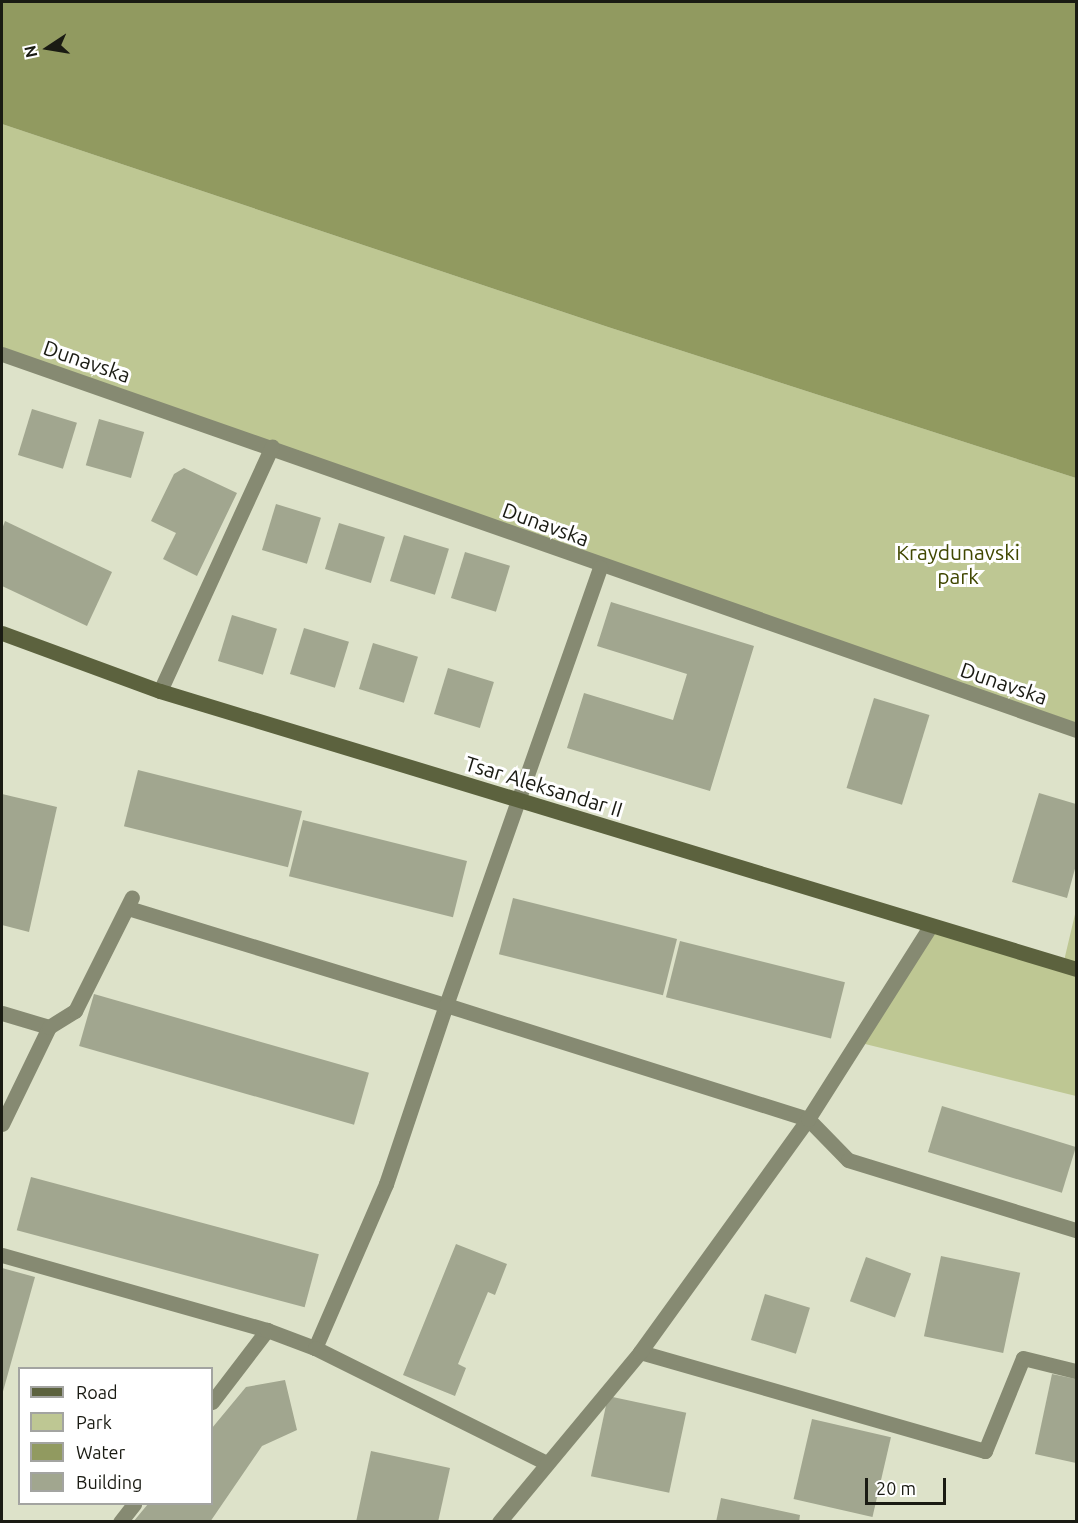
<!DOCTYPE html>
<html>
<head>
<meta charset="utf-8">
<style>
  body { margin:0 }
  #map { position:relative; width:1078px; height:1523px; overflow:hidden; background:#dde2c9; font-family:Ubuntu,sans-serif }
  div>[style] { position:absolute }
  [style*='--x'] { left:calc(var(--x)*1px); top:calc(var(--y)*1px); width:calc(var(--w)*1px); rotate:calc(var(--a)*1deg) }
  .green>* { inset:0; background:#bec793 }
  .water>* { inset:0; background:#919a60 }
  .building>* { inset:0; background:#a1a68f; transform-origin:0 0 }
  .lane>* { height:15px; margin:-7.5px; padding:0 7.5px; transform-origin:7.5px; border-radius:7.5px; background:#868a72 }
  .street>* { height:15px; margin:-7.5px; padding:0 7.5px; transform-origin:7.5px; border-radius:7.5px; background:#868a72 }
  .secondary>* { height:15px; margin:-7.5px; padding:0 7.5px; transform-origin:7.5px; border-radius:7.5px; background:#5c623e }
  span { translate:-50% -50%; white-space:nowrap; text-align:center; line-height:1.15; -webkit-text-stroke:6px #fff; paint-order:stroke }
  .street-label { font-size:21px; color:#1a1b13 }
  .park-label { font-size:21px; color:#404700 }
  .frame { position:absolute; inset:0; border:3px solid #1a1b13; pointer-events:none }
  .legend { position:absolute; left:18px; top:1367px; width:195px; height:138px; box-sizing:border-box; background:#fff; border:2px solid #a3a4a1; margin:0; padding:8px 10px; list-style:none; font-size:18px; color:#1a1b13 }
  .legend li { display:flex; align-items:center; gap:12px; height:30px }
  .legend b { width:30px; border:2px solid #a3a4a1 }
  .north { position:absolute; left:18px; top:18px; width:60px; height:60px; -webkit-text-stroke:4px #fff; paint-order:stroke; rotate:258deg; font-size:16px; font-weight:700; line-height:24px; text-align:center; color:#1a1b13 }
  .north::after { content:''; display:block; margin:auto; width:21px; height:27px; background:#1a1b13; clip-path:polygon(50% 0,100% 100%,50% 72%,0 100%) }
  .scale { position:absolute; left:865px; top:1478px; width:81px; height:27px; box-sizing:border-box; border:3px solid #1a1b13; border-top:0; padding-left:8px; font-size:18px; line-height:21px; white-space:nowrap; color:#1a1b13; -webkit-text-stroke:4px #fff; paint-order:stroke }
</style>
</head>
<body>
<div id="map">
  <div class="green">
    <i style="clip-path:polygon(2px 124px,608px 327px,1076px 478px,1076px 730px,2px 354px)"></i>
    <i style="clip-path:polygon(1076px 910px,1076px 1096px,857px 1042px,930px 927px,1063px 965px)"></i>
  </div>
  <div class="water">
    <i style="clip-path:polygon(2px 2px,1076px 2px,1076px 478px,608px 327px,2px 124px)"></i>
  </div>
  <div class="building">
    <i style="left:32px;top:409px;width:47px;height:48px;rotate:17deg"></i>
    <i style="left:99px;top:419px;width:47px;height:48px;rotate:16deg"></i>
    <i style="clip-path:polygon(184px 468px,237px 493px,197px 576px,163px 559px,176px 533px,151px 521px,174px 474px)"></i>
    <i style="left:276px;top:504px;width:47px;height:48px;rotate:17deg"></i>
    <i style="clip-path:polygon(5px 521px,112px 572px,87px 626px,2px 586px,2px 529px)"></i>
    <i style="left:339px;top:523px;width:48px;height:48px;rotate:17deg"></i>
    <i style="left:404px;top:535px;width:47px;height:48px;rotate:17deg"></i>
    <i style="left:465px;top:552px;width:47px;height:48px;rotate:17deg"></i>
    <i style="clip-path:polygon(611px 602px,754px 646px,710px 791px,567px 748px,584px 693px,673px 720px,687px 674px,597px 646px)"></i>
    <i style="left:232px;top:615px;width:47px;height:48px;rotate:17deg"></i>
    <i style="left:304px;top:628px;width:47px;height:48px;rotate:17deg"></i>
    <i style="left:373px;top:643px;width:47px;height:48px;rotate:17deg"></i>
    <i style="left:448px;top:668px;width:48px;height:48px;rotate:17deg"></i>
    <i style="left:874px;top:698px;width:58px;height:94px;rotate:17deg"></i>
    <i style="left:138px;top:770px;width:169px;height:58px;rotate:14deg"></i>
    <i style="clip-path:polygon(1039px 793px,1076px 804px,1076px 865px,1067px 898px,1012px 882px)"></i>
    <i style="clip-path:polygon(2px 794px,57px 807px,29px 932px,2px 925px)"></i>
    <i style="left:303px;top:820px;width:169px;height:58px;rotate:14deg"></i>
    <i style="left:513px;top:898px;width:169px;height:58px;rotate:14deg"></i>
    <i style="left:680px;top:941px;width:170px;height:58px;rotate:14deg"></i>
    <i style="left:94px;top:994px;width:286px;height:54px;rotate:16deg"></i>
    <i style="left:942px;top:1106px;width:140px;height:48px;rotate:17deg"></i>
    <i style="left:31px;top:1177px;width:298px;height:55px;rotate:15deg"></i>
    <i style="clip-path:polygon(456px 1244px,507px 1264px,495px 1295px,488px 1292px,458px 1364px,466px 1368px,455px 1396px,403px 1375px)"></i>
    <i style="left:941px;top:1256px;width:81px;height:82px;rotate:12deg"></i>
    <i style="left:866px;top:1257px;width:48px;height:47px;rotate:20deg"></i>
    <i style="clip-path:polygon(2px 1268px,35px 1277px,2px 1395px)"></i>
    <i style="left:765px;top:1294px;width:47px;height:48px;rotate:17deg"></i>
    <i style="clip-path:polygon(1052px 1374px,1076px 1379px,1076px 1463px,1035px 1454px)"></i>
    <i style="clip-path:polygon(285px 1380px,297px 1430px,262px 1446px,210px 1522px,133px 1522px,148px 1504px,212px 1504px,212px 1428px,246px 1387px)"></i>
    <i style="left:608px;top:1396px;width:80px;height:82px;rotate:12deg"></i>
    <i style="left:812px;top:1419px;width:81px;height:82px;rotate:13deg"></i>
    <i style="clip-path:polygon(371px 1451px,450px 1468px,438px 1522px,356px 1522px)"></i>
    <i style="clip-path:polygon(721px 1498px,800px 1515px,799px 1522px,716px 1522px)"></i>
  </div>
  <div class="lane">
    <i style="--x:2;--y:1013;--w:49;--a:16.6"></i>
    <i style="--x:808;--y:1119;--w:57;--a:45.7"></i>
    <i style="--x:848;--y:1160;--w:239;--a:17.1"></i>
    <i style="--x:640;--y:1352;--w:359;--a:16"></i>
    <i style="--x:985;--y:1451;--w:100;--a:-67.8"></i>
    <i style="--x:1023;--y:1358;--w:55;--a:13.8"></i>
    <i style="--x:212;--y:1402;--w:91;--a:-52.6"></i>
    <i style="--x:120;--y:1522;--w:23;--a:-52"></i>
  </div>
  <div class="street">
    <i style="--x:2;--y:354;--w:1138;--a:19.29"></i>
    <i style="--x:160;--y:691;--w:269;--a:-65.4"></i>
    <i style="--x:128;--y:908;--w:332;--a:17"></i>
    <i style="--x:446;--y:1005;--w:464;--a:-70.6"></i>
    <i style="--x:2;--y:1124;--w:108;--a:-64.1"></i>
    <i style="--x:49;--y:1027;--w:31;--a:-32"></i>
    <i style="--x:75;--y:1011;--w:127;--a:-63.4"></i>
    <i style="--x:2;--y:1255;--w:275;--a:15.8"></i>
    <i style="--x:267;--y:1330;--w:51;--a:20.6"></i>
    <i style="--x:315;--y:1348;--w:179;--a:-66.6"></i>
    <i style="--x:386;--y:1184;--w:189;--a:-71.5"></i>
    <i style="--x:446;--y:1005;--w:380;--a:17.5"></i>
    <i style="--x:315;--y:1348;--w:259;--a:26.4"></i>
    <i style="--x:499;--y:1522;--w:221;--a:-50.3"></i>
    <i style="--x:640;--y:1352;--w:287;--a:-54.2"></i>
    <i style="--x:808;--y:1119;--w:227;--a:-57.6"></i>
  </div>
  <div class="secondary">
    <i style="--x:2;--y:633;--w:168;--a:20.2"></i>
    <i style="--x:160;--y:691;--w:957;--a:16.88"></i>
  </div>
  <div class="street-label">
    <span style="left:87px;top:361px;rotate:19deg">Dunavska</span>
    <span style="left:546px;top:524px;rotate:20deg">Dunavska</span>
    <span style="left:1004px;top:683px;rotate:19deg">Dunavska</span>
    <span style="left:544px;top:786px;rotate:17deg">Tsar Aleksandar II</span>
  </div>
  <div class="park-label">
    <span style="left:958px;top:564px">Kraydunavski<br>park</span>
  </div>
  <div class="frame"></div>
  <ul class="legend">
  <li><b style="height:8px;background:#5c623e"></b>Road</li>
  <li><b style="height:16px;background:#bec793"></b>Park</li>
  <li><b style="height:16px;background:#919a60"></b>Water</li>
  <li><b style="height:16px;background:#a1a68f"></b>Building</li>
  </ul>
  <div class="north">N</div>
  <div class="scale">20 m</div>
</div>
</body>
</html>
